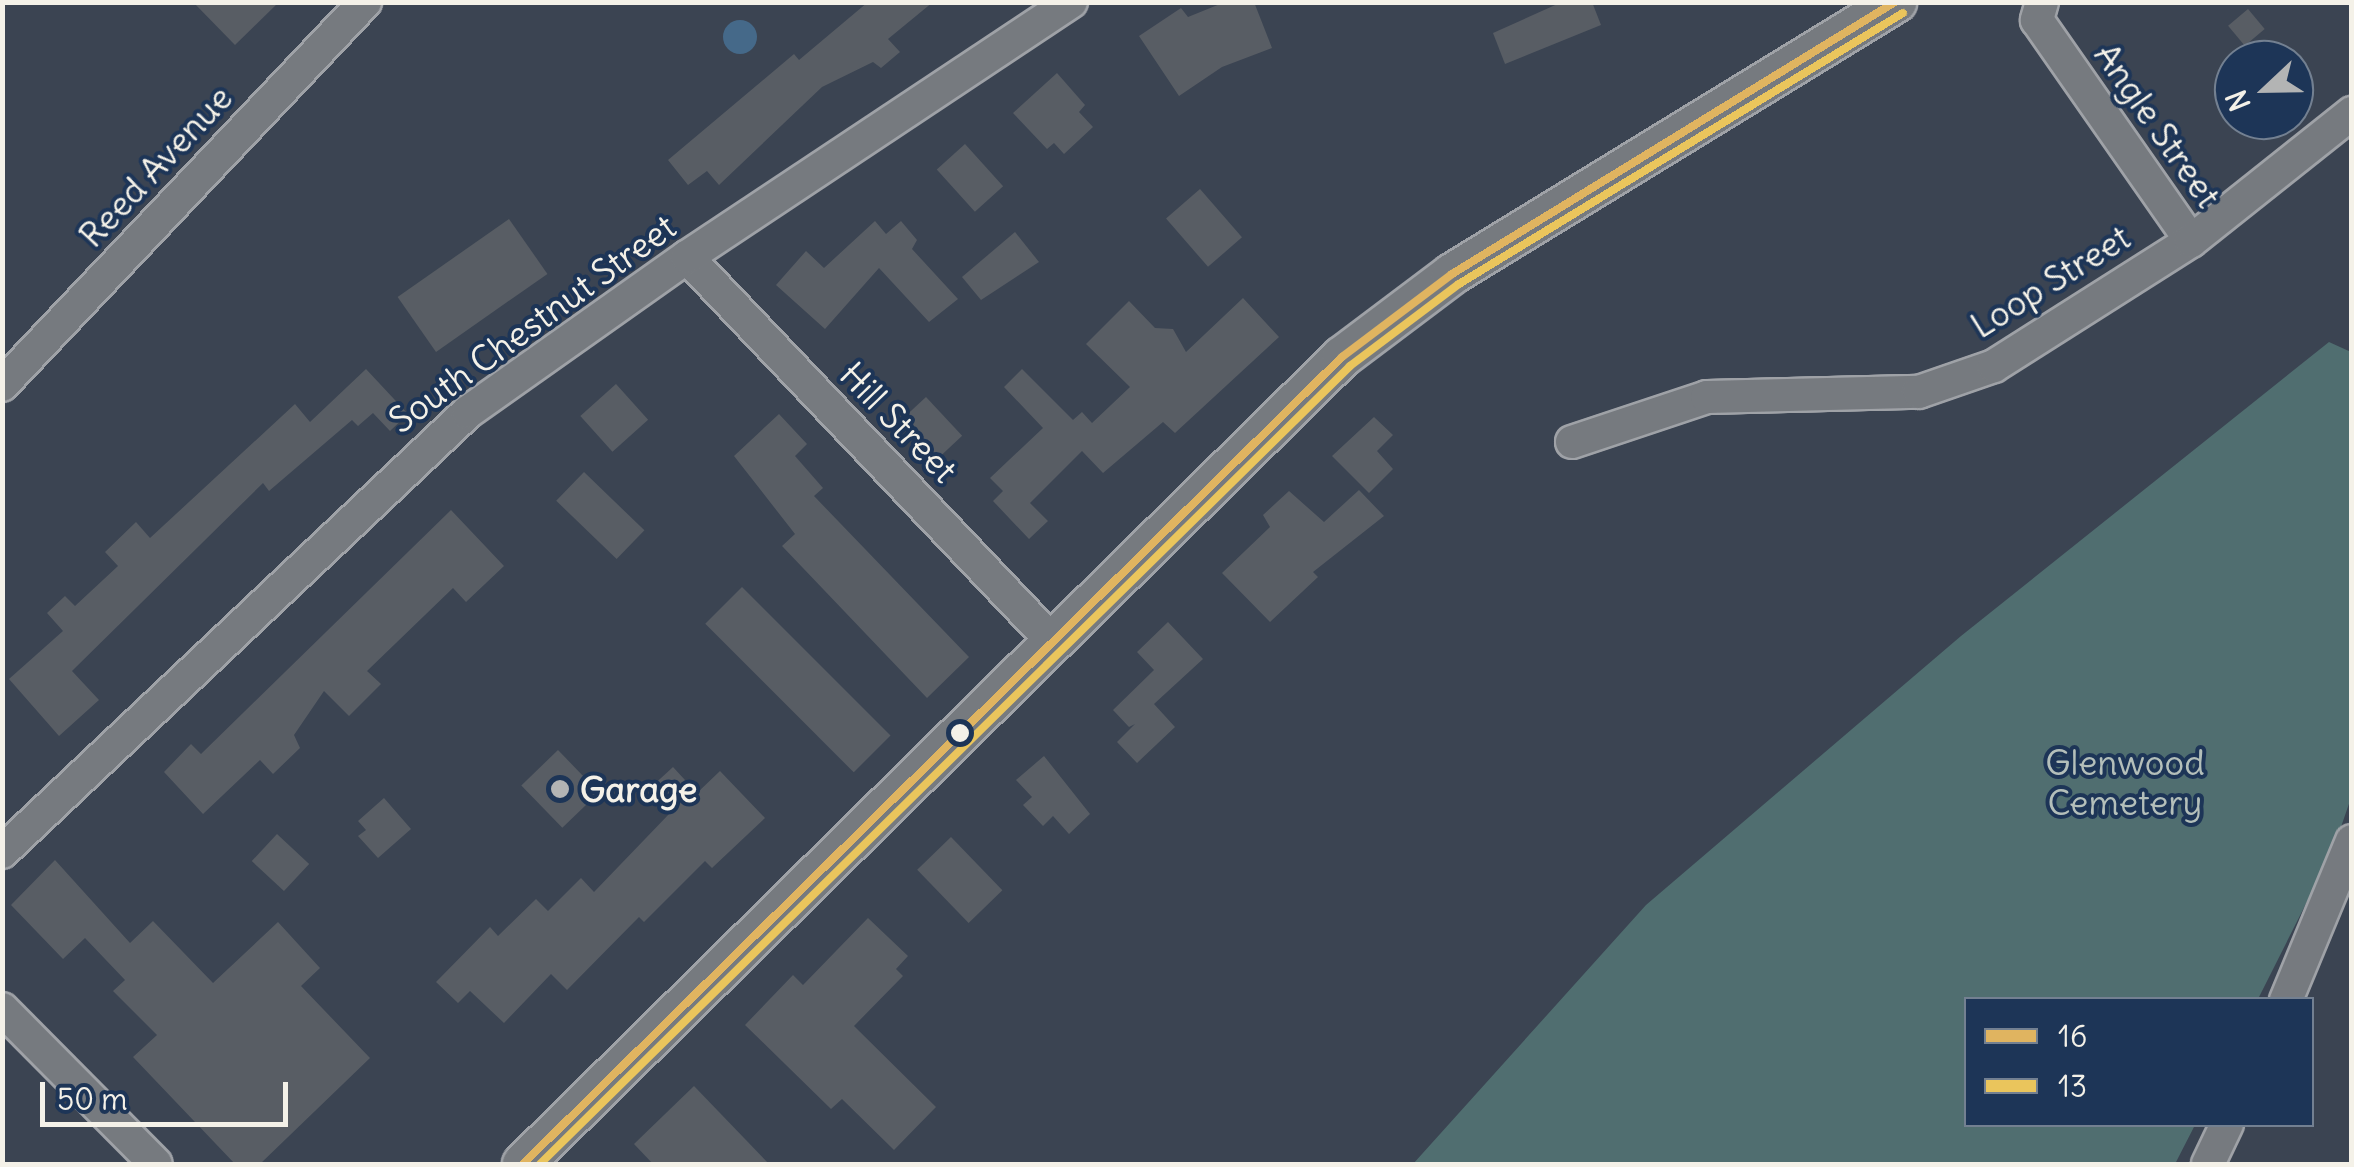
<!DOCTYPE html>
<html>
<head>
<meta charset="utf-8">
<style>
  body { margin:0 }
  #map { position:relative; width:2354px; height:1167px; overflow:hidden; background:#3b4452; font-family:Delius,sans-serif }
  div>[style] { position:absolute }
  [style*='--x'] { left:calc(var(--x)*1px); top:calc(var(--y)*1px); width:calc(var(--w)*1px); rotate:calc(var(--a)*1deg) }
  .green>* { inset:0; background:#506e70 }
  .water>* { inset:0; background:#456989 }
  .round { border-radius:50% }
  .building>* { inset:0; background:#585d64; transform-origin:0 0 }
  .roads { filter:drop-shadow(2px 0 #9fa2a7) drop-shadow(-2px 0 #9fa2a7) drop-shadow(0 2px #9fa2a7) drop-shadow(0 -2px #9fa2a7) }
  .minor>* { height:32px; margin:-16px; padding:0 16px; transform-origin:16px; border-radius:16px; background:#767a7f }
  .major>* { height:40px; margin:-20px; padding:0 20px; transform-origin:20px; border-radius:20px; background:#767a7f }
  .bus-1>* { height:8px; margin:-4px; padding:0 4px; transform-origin:4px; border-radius:4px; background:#e0b460 }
  .bus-2>* { height:8px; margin:-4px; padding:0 4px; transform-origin:4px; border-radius:4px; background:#eac55c }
  .dots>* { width:28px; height:28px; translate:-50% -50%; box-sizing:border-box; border:5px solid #1d3557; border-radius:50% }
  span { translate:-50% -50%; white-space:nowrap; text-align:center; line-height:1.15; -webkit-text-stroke:8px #1d3557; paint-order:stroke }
  .street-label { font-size:35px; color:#f4f1e8 }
  .park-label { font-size:35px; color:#b4bfba }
  .poi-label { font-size:35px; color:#f4f1e8; font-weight:700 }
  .left { translate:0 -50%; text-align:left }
  .frame { position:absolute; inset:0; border:5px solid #f4f1e8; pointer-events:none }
  .legend { position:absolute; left:1964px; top:997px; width:350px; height:130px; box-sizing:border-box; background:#1d3557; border:2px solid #738091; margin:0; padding:12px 18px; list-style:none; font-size:30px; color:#f4f1e8 }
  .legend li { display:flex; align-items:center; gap:20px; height:50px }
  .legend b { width:50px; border:2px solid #738091 }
  .north { position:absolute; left:2214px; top:40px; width:100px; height:100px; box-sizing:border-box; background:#1d3557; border:2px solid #738091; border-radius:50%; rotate:248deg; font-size:28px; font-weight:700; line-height:40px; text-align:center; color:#f4f1e8 }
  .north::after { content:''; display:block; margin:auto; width:35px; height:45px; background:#b3b4b4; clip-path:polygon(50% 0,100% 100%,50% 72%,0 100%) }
  .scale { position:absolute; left:40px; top:1082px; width:248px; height:45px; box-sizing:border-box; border:5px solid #f4f1e8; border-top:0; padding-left:12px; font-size:30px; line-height:35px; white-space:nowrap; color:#f4f1e8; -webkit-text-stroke:8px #1d3557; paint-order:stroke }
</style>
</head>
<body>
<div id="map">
  <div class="green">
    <i style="clip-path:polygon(2329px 342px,2351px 352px,2351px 798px,2333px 850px,2258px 999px,1966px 1000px,1966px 1124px,2195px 1125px,2175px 1164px,1413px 1164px,1646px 905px,1961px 636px)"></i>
  </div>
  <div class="water">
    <i class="round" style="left:723px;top:20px;width:34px;height:34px"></i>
  </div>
  <div class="building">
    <i style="clip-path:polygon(193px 2px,279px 2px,235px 45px)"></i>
    <i style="clip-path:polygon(868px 2px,933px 2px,888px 39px,900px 52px,881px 68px,873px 62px,822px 87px,719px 185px,707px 171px,688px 185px,668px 160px,794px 54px,799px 60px)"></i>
    <i style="clip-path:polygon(1225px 2px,1254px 2px,1272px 48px,1222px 67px,1179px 96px,1139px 36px,1181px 8px,1188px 17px)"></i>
    <i style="clip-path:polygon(1562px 2px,1592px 2px,1601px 25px,1505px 64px,1493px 33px)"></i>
    <i style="left:2248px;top:9px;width:26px;height:26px;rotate:50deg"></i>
    <i style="clip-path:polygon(1057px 73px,1085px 105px,1079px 112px,1093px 127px,1064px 154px,1054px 143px,1047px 149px,1013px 113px)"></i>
    <i style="left:965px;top:144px;width:57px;height:38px;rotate:48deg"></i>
    <i style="left:1200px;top:189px;width:64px;height:45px;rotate:49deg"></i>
    <i style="left:509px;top:219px;width:67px;height:136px;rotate:55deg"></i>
    <i style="clip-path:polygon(875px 221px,886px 234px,901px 221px,917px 240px,912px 249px,958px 299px,929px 322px,879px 268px,825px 329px,776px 285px,806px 251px,824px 268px)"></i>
    <i style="clip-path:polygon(1015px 232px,1039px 262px,981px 300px,962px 277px)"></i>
    <i style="clip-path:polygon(1243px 298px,1279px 337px,1175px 433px,1163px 422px,1103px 473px,1082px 451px,1030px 503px,1048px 521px,1029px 539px,993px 501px,1003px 491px,990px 478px,1043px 428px,1004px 387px,1022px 369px,1073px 420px,1082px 412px,1092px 423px,1130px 387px,1086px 344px,1129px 301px,1155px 328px,1173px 329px,1186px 352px)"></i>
    <i style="clip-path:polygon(366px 369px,408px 414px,390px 431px,373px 413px,358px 426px,352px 420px,269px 491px,263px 483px,72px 671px,99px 700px,59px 736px,9px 679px,63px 631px,47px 613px,65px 596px,75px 606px,118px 566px,105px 552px,136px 522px,150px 538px,295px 404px,310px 422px)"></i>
    <i style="left:616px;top:384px;width:48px;height:48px;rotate:48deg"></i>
    <i style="left:926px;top:397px;width:53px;height:35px;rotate:47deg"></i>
    <i style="clip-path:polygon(779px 414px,807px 444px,795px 456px,823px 488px,814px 496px,969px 657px,927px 698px,782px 546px,795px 534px,734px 456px)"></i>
    <i style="clip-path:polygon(1374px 417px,1393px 435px,1377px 451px,1393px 469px,1369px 493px,1332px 456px)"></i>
    <i style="left:584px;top:472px;width:84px;height:40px;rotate:44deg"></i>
    <i style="clip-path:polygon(1359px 490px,1384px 516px,1313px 572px,1318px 577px,1270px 622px,1222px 573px,1270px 527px,1263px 515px,1289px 491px,1324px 522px)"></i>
    <i style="clip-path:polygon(451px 510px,504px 566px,466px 602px,453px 588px,367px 671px,381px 684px,349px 716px,324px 691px,294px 735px,300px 748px,273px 774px,260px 760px,203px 814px,164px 772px,191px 744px,201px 754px)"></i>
    <i style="left:742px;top:587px;width:210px;height:52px;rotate:45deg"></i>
    <i style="clip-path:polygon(1168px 622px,1203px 659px,1154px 704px,1175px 727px,1137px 763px,1117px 742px,1135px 724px,1129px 727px,1113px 710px,1154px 670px,1137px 652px)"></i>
    <i style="left:558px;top:750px;width:59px;height:51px;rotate:46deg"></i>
    <i style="clip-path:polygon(1044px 756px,1090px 814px,1069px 834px,1053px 816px,1043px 826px,1023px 805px,1032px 797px,1016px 780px)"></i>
    <i style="clip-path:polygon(673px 767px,697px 793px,720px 771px,765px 818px,712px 868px,705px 861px,644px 922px,639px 917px,567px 990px,551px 974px,504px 1023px,470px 991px,458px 1003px,436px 982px,490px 927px,498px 936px,536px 899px,548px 911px,581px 878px,594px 892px,670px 813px,648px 790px)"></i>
    <i style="clip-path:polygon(384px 798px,411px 829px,378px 858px,358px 836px,366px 830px,358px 821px)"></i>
    <i style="left:277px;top:834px;width:44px;height:37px;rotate:43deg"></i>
    <i style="left:951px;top:837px;width:74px;height:47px;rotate:46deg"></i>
    <i style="clip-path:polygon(55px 860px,130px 943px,153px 921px,213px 983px,278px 922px,320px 968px,301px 986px,370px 1058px,260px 1164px,235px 1164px,133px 1057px,157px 1035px,113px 991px,125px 980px,85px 938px,63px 959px,11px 905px)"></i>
    <i style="clip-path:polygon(868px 918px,908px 956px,896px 969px,903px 976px,854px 1026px,936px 1107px,894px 1150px,842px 1099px,831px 1109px,745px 1025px,793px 975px,803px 985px)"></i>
    <i style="clip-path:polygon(694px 1086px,769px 1164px,653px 1164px,634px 1144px)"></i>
  </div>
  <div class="roads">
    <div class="minor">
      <i style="--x:2042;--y:2;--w:19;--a:106"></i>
      <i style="--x:2037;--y:20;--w:269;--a:55.1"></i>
      <i style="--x:687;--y:257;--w:531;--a:46.45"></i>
      <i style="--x:2;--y:385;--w:528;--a:-46.54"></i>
      <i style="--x:1572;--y:442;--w:142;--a:-18.4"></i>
      <i style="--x:1707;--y:397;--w:212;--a:-1.4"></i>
      <i style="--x:1919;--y:392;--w:79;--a:-19.1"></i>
      <i style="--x:1994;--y:366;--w:233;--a:-32.4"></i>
      <i style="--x:2191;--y:241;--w:206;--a:-38.5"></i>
      <i style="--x:2;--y:852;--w:641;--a:-43.36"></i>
      <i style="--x:468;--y:412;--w:268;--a:-35.3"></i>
      <i style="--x:687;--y:257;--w:461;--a:-33.6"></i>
      <i style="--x:2286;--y:1000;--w:172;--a:-67.5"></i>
      <i style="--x:2;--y:1009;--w:218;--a:45.2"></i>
      <i style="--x:2208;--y:1164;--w:44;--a:-64.6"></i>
    </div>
    <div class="major">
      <i style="--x:523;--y:1164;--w:1150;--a:-44.58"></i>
      <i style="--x:1342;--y:357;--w:138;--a:-37"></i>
      <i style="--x:1452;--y:274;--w:521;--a:-31.49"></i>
    </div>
  </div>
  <div class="bus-1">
    <i style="--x:523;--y:1164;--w:1150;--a:-44.58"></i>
    <i style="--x:1342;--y:357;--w:138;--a:-37"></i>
    <i style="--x:1452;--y:274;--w:520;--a:-31.55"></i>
  </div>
  <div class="bus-2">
    <i style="--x:540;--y:1164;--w:1137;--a:-44.57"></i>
    <i style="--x:1350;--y:366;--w:136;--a:-37"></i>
    <i style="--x:1459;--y:284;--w:520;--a:-31.4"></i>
  </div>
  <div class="dots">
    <i style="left:960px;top:733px;background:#f4f1e8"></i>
    <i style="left:560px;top:789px;background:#b3b4b4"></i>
  </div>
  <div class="street-label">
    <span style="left:2158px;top:125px;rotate:55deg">Angle Street</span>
    <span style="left:155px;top:166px;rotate:-47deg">Reed Avenue</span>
    <span style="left:2050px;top:281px;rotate:-32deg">Loop Street</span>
    <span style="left:532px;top:323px;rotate:-36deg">South Chestnut Street</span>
    <span style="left:899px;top:422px;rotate:46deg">Hill Street</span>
  </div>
  <div class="park-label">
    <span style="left:2125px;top:782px">Glenwood<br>Cemetery</span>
  </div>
  <div class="poi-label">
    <span class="left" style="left:580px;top:789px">Garage</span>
  </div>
  <div class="frame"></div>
  <ul class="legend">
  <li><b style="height:12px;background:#e0b460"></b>16</li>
  <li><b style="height:12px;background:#eac55c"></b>13</li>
  </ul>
  <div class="north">N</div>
  <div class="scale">50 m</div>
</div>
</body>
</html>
